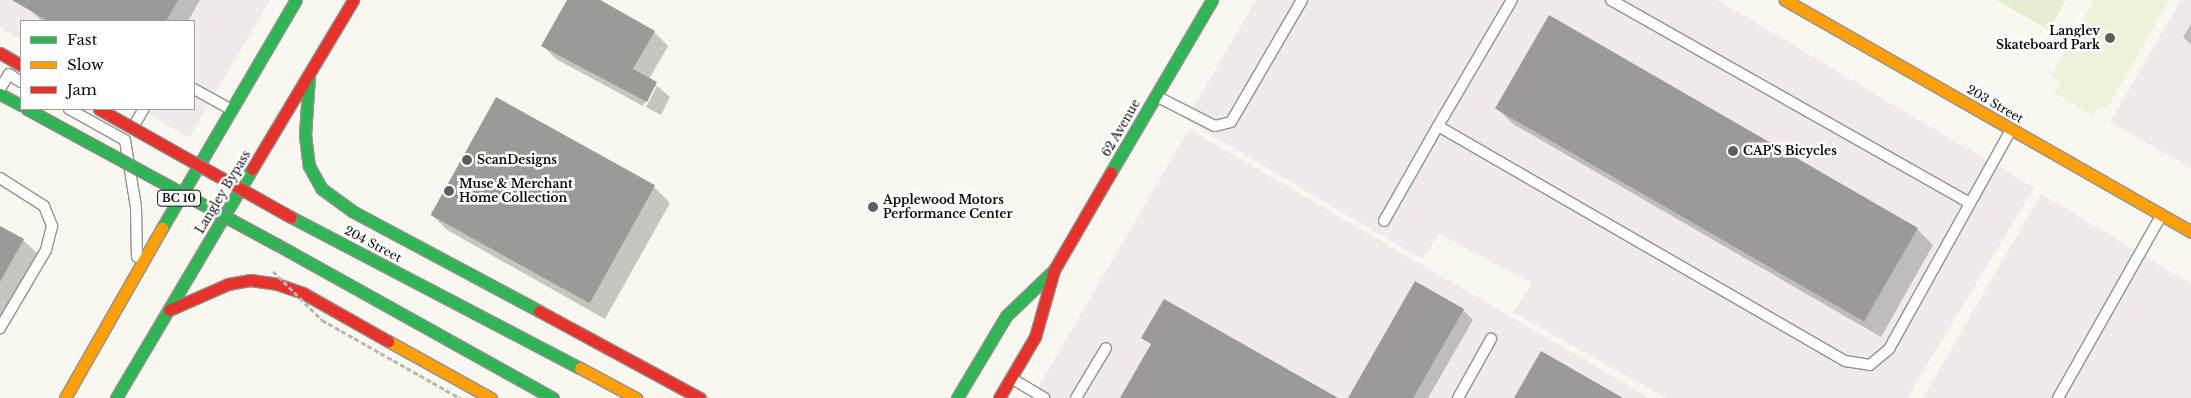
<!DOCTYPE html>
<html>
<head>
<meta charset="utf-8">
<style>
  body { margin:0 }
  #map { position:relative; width:2191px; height:398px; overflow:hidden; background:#faf7f0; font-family:"Libre Baskerville",serif }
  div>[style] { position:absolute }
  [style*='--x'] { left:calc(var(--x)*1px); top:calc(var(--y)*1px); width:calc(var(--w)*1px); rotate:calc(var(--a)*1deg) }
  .industrial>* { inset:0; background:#f0eaed }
  .green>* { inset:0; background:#e5eed1 }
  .pitch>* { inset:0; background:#eef2db }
  .shadow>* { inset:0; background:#0003 }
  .building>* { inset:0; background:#9c9a96; transform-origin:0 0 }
  .roads { filter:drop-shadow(1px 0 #93928f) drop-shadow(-1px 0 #93928f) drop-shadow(0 1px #93928f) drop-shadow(0 -1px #93928f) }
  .lane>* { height:10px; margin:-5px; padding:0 5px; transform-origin:5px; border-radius:5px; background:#fefefd }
  .fast>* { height:11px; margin:-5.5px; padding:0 5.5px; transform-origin:5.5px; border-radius:5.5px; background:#30b455 }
  .slow>* { height:11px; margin:-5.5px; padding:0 5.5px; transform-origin:5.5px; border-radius:5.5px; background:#ff9f0a }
  .jam>* { height:11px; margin:-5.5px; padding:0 5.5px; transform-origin:5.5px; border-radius:5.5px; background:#e5322d }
  .path-bridge>* { height:3px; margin-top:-1.5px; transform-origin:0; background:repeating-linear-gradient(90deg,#b7b6b5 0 5px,transparent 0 7.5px) }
  .bridges { filter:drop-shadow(1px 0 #8a8885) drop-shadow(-1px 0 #8a8885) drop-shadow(0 1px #8a8885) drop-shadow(0 -1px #8a8885) }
  .fast-bridge>* { height:11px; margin:-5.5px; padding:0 5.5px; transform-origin:5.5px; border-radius:5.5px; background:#30b455 }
  .jam-bridge>* { height:11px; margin:-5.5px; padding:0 5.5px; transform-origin:5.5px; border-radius:5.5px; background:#e5322d }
  .dots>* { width:14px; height:14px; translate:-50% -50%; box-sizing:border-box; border:2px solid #fff; border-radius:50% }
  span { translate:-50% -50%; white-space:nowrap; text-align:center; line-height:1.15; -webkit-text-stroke:5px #fff; paint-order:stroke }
  .shield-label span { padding:1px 4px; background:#fff; border:1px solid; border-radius:4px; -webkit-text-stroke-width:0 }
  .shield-label { font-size:11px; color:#0c0c0c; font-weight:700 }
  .poi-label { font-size:12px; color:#0c0c0c; font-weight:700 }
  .right { translate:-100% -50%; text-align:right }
  .left { translate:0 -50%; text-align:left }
  .street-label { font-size:12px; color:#0c0c0c }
  .legend { position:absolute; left:20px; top:20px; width:175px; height:90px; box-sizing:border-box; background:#fff; border:1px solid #9e9e9e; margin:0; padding:6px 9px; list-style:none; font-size:15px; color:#0c0c0c }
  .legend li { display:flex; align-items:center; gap:10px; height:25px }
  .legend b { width:25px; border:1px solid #9e9e9e }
</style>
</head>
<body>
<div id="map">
  <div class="industrial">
    <i style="clip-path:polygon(0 0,270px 0,189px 138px,140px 109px,194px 109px,194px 21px,21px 21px,21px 40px,0 27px)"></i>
    <i style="clip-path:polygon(1256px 0,1717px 0,2034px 188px,1907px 398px,1666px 398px,1513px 312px,1532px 283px,1439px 234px,1422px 259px,1186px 120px)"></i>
    <i style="clip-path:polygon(2181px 0,2191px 0,2191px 168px,2110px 122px)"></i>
    <i style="clip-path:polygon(1189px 129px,1650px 398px,1032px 398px)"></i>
    <i style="clip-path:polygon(2041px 194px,2191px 284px,2191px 398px,1923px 398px)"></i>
  </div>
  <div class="green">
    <i style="clip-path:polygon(1996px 0,2066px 0,2049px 30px)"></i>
  </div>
  <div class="pitch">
    <i style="clip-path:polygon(2094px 0,2169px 0,2107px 108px,2099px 105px,2093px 116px,2054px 93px,2061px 81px,2051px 76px)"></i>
  </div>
  <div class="shadow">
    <i style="clip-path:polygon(31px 0,200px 0,188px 21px,42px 21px,30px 10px)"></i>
    <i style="clip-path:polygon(568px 0,601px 0,654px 32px,668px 46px,649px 79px,670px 97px,661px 115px,646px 107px,657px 86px,654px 86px,643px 106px,556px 59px,542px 45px)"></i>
    <i style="clip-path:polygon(2191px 24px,2191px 45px,2183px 37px)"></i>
    <i style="clip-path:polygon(1497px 108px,1917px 229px,1933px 245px,1881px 337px,1513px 124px)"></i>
    <i style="clip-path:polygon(654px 187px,670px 203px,605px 319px,447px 230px,431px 214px)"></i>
    <i style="clip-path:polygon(0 227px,23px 240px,40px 256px,0 327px)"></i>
    <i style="clip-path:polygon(1463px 310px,1473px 320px,1428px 398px,1350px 398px)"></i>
  </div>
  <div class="building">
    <i style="clip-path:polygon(12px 0,178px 0,166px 21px,48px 21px)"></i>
    <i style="clip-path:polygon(567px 0,600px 0,655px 31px,633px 69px,657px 82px,647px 102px,541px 46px)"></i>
    <i style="left:1549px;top:15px;width:426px;height:108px;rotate:30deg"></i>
    <i style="left:496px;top:97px;width:182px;height:135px;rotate:29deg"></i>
    <i style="clip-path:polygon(0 226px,24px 239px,0 282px)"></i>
    <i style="clip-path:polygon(1415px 281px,1464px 309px,1413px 398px,1348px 398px)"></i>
    <i style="clip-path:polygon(1164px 299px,1338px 398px,1120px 398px,1151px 344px,1141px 338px)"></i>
    <i style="clip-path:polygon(1541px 351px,1623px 398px,1514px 398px)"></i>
  </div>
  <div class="roads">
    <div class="lane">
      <i style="--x:1611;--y:0;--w:412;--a:29.5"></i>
      <i style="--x:0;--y:89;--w:17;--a:-59"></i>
      <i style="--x:9;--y:74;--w:14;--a:34"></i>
      <i style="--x:194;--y:89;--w:41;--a:29.1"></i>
      <i style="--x:1156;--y:96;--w:66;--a:27"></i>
      <i style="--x:1215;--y:126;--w:16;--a:-14"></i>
      <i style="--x:1231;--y:122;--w:141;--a:-59.8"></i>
      <i style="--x:69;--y:109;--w:64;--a:29"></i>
      <i style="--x:125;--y:140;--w:68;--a:80.7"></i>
      <i style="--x:136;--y:207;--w:50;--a:88.9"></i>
      <i style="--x:1438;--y:126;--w:146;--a:-59.6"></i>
      <i style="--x:133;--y:127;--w:21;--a:-59"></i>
      <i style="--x:0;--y:178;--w:52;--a:32.5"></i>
      <i style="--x:44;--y:206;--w:22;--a:68"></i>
      <i style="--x:52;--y:226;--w:25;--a:104"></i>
      <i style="--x:46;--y:250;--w:91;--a:120.5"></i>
      <i style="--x:1384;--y:221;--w:109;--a:-60.4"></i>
      <i style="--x:1438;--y:126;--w:470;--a:30"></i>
      <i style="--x:1845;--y:361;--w:25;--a:9"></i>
      <i style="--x:1870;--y:365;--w:25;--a:-40"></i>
      <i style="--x:1889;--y:349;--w:251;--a:-60.9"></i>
      <i style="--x:1011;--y:378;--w:39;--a:31"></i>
      <i style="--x:1076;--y:398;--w:58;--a:-59"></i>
      <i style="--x:1458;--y:398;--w:68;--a:-60.8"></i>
      <i style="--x:2058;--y:398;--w:209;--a:-60.5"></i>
    </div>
    <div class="fast">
      <i style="--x:309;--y:75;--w:60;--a:93.8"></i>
      <i style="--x:305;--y:135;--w:31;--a:83"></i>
      <i style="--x:309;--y:166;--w:26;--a:61"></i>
      <i style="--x:322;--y:189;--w:37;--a:36"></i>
      <i style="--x:352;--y:211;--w:212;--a:28.1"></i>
      <i style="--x:0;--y:94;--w:24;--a:28"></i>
      <i style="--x:1111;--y:172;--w:199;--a:-59.6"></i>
      <i style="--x:291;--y:217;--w:326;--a:27.6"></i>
      <i style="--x:162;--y:228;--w:264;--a:-59.6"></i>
      <i style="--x:276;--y:244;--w:317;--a:29.1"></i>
      <i style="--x:116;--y:398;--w:266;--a:-59.3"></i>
      <i style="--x:957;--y:398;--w:96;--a:-59.1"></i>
      <i style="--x:1006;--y:316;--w:65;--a:-43.8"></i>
    </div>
    <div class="slow">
      <i style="--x:1785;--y:0;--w:468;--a:29.7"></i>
      <i style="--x:388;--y:341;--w:118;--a:29"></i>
      <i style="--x:580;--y:368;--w:64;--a:28.2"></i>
      <i style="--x:65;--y:398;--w:196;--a:-60.3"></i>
    </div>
    <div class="jam">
      <i style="--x:0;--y:53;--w:24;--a:30"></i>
      <i style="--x:252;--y:169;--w:197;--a:-59.1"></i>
      <i style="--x:169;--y:310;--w:64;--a:-23.8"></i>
      <i style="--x:228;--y:284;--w:22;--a:-10"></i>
      <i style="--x:250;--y:280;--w:27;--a:8"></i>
      <i style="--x:277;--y:284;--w:28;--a:19"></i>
      <i style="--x:303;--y:293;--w:98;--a:29.5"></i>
      <i style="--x:539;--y:311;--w:183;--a:28.4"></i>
      <i style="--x:999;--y:398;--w:71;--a:-59.5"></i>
      <i style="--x:1035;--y:337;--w:70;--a:-74.2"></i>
      <i style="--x:1054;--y:270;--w:113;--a:-59.8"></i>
    </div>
  </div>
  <div class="path-bridge">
    <i style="--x:273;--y:271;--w:69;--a:45"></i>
    <i style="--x:322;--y:320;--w:159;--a:29.5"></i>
  </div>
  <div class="bridges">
    <div class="fast-bridge">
      <i style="--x:27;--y:109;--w:283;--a:28.5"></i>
    </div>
    <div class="jam-bridge">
      <i style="--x:99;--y:109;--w:220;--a:29.4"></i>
    </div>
  </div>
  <div class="dots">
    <i style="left:2110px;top:38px;background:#5f5e5c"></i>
    <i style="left:1733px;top:151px;background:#5f5e5c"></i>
    <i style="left:467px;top:160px;background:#5f5e5c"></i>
    <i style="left:449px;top:191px;background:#5f5e5c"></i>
    <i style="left:873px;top:207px;background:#5f5e5c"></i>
  </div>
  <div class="shield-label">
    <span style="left:179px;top:198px">BC 10</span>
  </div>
  <div class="poi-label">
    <span class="right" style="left:2100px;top:38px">Langley<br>Skateboard Park</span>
    <span class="left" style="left:1743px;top:151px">CAP'S Bicycles</span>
    <span class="left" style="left:477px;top:160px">ScanDesigns</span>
    <span class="left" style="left:459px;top:191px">Muse &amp; Merchant<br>Home Collection</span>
    <span class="left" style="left:883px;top:207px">Applewood Motors<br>Performance Center</span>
  </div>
  <div class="street-label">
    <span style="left:1995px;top:104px;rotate:30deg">203 Street</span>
    <span style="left:1121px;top:128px;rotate:-60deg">62 Avenue</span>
    <span style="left:223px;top:192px;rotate:-59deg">Langley Bypass</span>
    <span style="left:373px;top:244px;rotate:28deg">204 Street</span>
  </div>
  <ul class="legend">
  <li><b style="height:6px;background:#30b455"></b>Fast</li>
  <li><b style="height:6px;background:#ff9f0a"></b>Slow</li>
  <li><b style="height:6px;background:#e5322d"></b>Jam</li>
  </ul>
</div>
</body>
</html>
